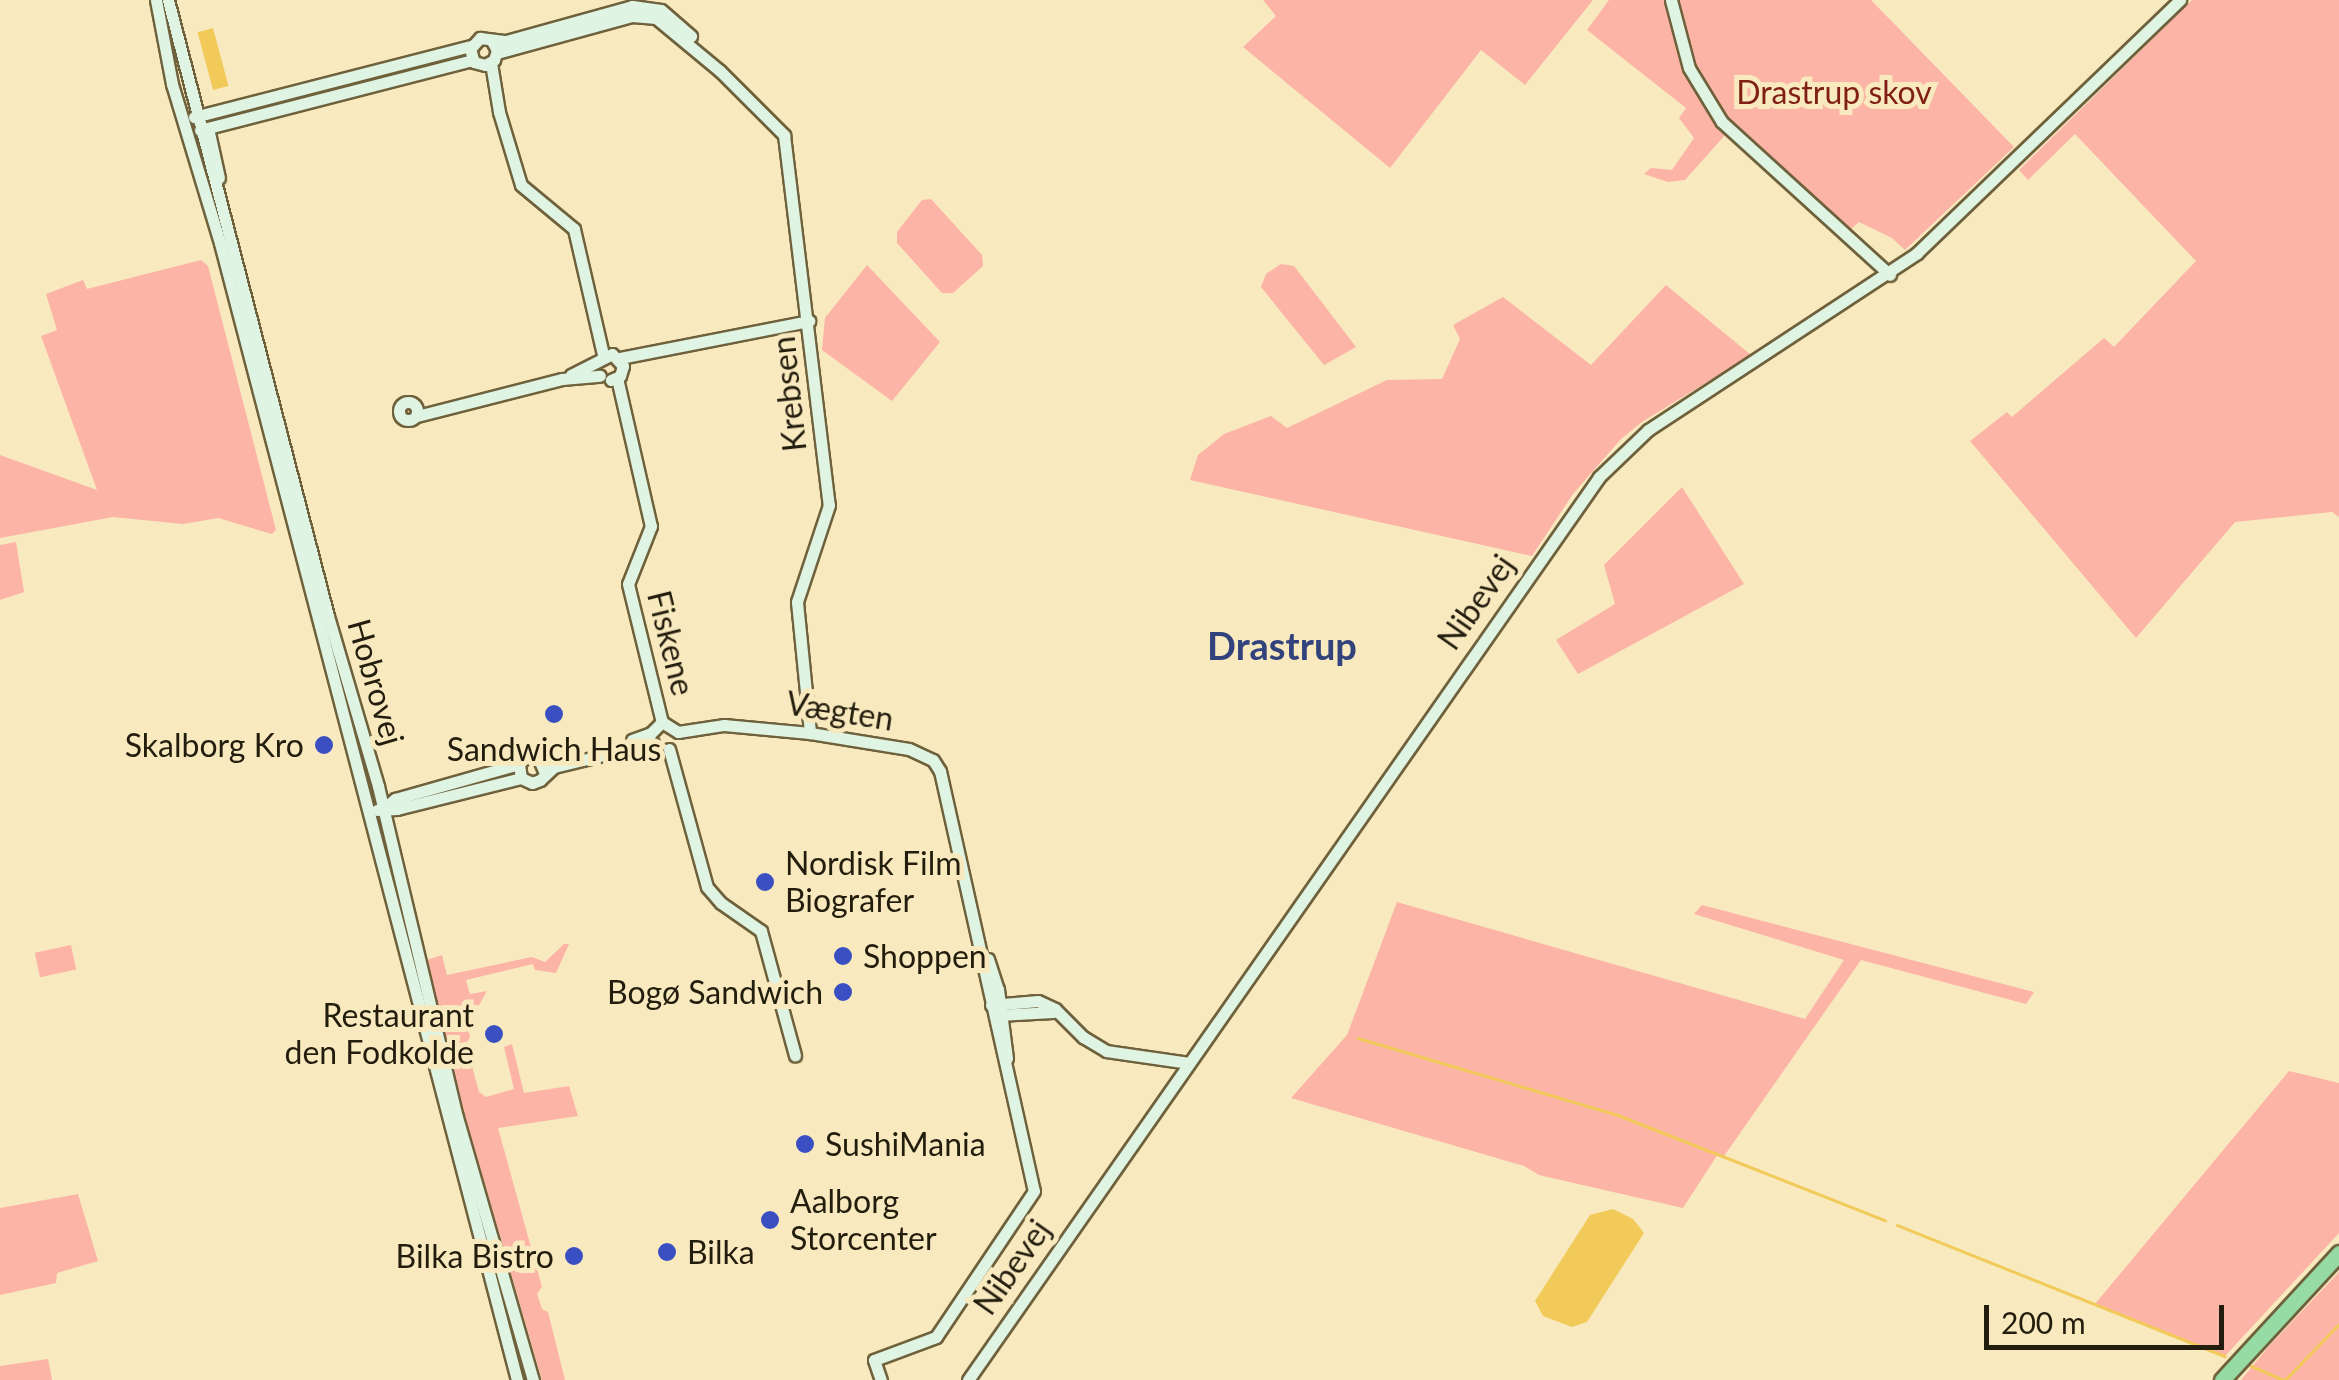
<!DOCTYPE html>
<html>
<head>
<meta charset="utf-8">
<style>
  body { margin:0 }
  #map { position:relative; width:2339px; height:1380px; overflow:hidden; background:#f9e9bf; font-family:Lato,sans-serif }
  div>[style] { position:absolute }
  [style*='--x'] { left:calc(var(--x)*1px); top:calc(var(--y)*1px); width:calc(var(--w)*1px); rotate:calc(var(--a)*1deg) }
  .green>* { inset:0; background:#fcb4a7; transform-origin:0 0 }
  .water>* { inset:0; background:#f1ca59; transform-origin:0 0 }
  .stream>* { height:2.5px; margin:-1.25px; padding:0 1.25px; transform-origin:1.25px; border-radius:1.25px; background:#f1ca59 }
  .roads { filter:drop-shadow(2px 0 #6e613b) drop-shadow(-2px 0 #6e613b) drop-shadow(0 2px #6e613b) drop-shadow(0 -2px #6e613b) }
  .secondary>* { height:11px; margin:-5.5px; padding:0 5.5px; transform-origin:5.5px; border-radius:5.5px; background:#e0f4e4 }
  .secondary>.ring { margin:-5.5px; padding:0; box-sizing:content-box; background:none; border:11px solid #e0f4e4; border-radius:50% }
  .highway>* { height:15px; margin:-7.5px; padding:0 7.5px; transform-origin:7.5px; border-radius:7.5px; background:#96daa4 }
  .dots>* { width:28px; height:28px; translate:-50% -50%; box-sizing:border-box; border:5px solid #f9e9bf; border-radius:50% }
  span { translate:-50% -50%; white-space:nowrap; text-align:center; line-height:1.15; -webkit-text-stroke:10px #f9e9bf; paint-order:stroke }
  .park-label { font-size:32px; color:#801f15 }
  .street-label { font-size:32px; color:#231d0e }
  .poi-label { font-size:32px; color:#231d0e }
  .right { translate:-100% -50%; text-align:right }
  .left { translate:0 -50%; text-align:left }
  .quarter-label { font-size:38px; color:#32427c; font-weight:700 }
  .scale { position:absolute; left:1984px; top:1305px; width:240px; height:45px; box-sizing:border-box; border:5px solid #231d0e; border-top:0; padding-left:12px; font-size:30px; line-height:35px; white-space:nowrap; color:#231d0e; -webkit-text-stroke:8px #f9e9bf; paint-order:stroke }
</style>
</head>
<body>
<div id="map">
  <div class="green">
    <i style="clip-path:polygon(1263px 0,1593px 0,1525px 85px,1481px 50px,1390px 168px,1243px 47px,1276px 16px)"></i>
    <i style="clip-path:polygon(1609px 0,1871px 0,2014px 147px,1905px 250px,1892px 238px,1859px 222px,1849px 231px,1734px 125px,1685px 180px,1668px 182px,1644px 174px,1651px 168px,1672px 170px,1694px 138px,1679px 118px,1686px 108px,1587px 30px)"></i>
    <i style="clip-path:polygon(2192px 0,2339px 0,2339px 517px,2332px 512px,2235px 522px,2136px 638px,1970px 441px,2007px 412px,2012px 417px,2104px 338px,2114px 347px,2196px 261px,2075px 134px,2028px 180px,2019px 170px)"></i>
    <i style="clip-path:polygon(931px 199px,982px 255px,983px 266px,953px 293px,942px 293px,897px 243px,897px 232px,922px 200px)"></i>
    <i style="clip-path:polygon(201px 260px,208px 266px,276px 530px,272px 534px,218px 518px,183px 524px,113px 517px,0 538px,0 455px,97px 490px,41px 336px,57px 330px,46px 294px,83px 280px,87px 289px)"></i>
    <i style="clip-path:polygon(1281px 264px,1294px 266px,1356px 347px,1324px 365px,1261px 287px,1266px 274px)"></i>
    <i style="clip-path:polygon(867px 265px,940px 342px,892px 401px,822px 350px,825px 318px)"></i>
    <i style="clip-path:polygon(1666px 285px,1751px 355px,1642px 422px,1621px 439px,1573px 494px,1532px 556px,1190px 480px,1198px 455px,1224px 434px,1271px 416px,1287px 428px,1387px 380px,1442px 379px,1460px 339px,1453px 325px,1503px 297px,1591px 365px)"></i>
    <i style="clip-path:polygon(1682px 487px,1744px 584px,1578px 674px,1556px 640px,1615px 604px,1604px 565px)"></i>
    <i style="clip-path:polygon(16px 542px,24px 592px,0 600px,0 545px)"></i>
    <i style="clip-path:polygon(1397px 902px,1805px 1019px,1844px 960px,1694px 914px,1702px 905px,2034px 992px,2026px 1004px,1861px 960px,1724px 1156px,1718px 1154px,1683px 1208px,1539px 1175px,1524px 1166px,1291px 1098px,1347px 1035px)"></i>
    <i style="clip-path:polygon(564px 944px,569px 944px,556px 973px,535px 970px,533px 964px,466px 980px,470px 994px,487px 991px,474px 1014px,465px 1017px,470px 1037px,466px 1044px,479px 1092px,486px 1097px,514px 1089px,504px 1047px,512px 1044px,524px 1093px,569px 1086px,578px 1116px,498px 1128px,542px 1287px,537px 1294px,542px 1309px,548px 1312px,565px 1380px,542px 1380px,465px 1116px,427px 960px,442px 955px,447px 975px,532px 957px,545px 962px)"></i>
    <i style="left:71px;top:945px;width:25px;height:37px;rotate:78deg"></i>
    <i style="clip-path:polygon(2289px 1071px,2339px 1083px,2339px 1233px,2225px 1356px,2095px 1304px)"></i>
    <i style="clip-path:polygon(78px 1194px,98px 1261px,57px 1273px,56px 1283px,0 1295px,0 1208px)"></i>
    <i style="clip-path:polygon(2339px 1272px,2339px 1380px,2241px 1380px,2269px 1346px)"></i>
    <i style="clip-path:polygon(48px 1359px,52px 1380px,0 1380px,0 1366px)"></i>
  </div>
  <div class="water">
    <i style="left:213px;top:28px;width:60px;height:16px;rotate:75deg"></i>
    <i style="clip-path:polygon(1613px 1209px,1633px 1219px,1644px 1233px,1587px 1322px,1572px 1327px,1543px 1316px,1535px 1301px,1590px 1215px)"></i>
  </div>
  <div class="stream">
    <i style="--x:1358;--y:1038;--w:271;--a:16.5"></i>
    <i style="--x:1618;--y:1115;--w:287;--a:21.5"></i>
    <i style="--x:1897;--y:1225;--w:353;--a:21.8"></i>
    <i style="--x:2251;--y:1366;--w:34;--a:23"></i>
    <i style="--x:2285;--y:1380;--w:78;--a:-46"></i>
  </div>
  <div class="roads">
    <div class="secondary">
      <i style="--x:156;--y:0;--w:86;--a:79.2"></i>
      <i style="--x:172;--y:84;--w:166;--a:73.2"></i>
      <i style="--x:220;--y:243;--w:1175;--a:75.36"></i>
      <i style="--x:168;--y:0;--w:636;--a:75.44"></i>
      <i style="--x:328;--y:616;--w:177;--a:73.6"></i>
      <i style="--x:378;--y:786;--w:340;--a:76.6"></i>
      <i style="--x:457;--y:1117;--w:274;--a:73.9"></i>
      <i style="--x:1671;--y:0;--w:70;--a:75.2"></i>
      <i style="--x:1689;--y:68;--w:63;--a:58.6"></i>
      <i style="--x:1722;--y:122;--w:227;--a:42.3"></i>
      <i style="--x:492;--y:41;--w:10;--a:61"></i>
      <i style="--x:497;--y:50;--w:10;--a:107"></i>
      <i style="--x:494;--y:60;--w:10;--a:151"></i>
      <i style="--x:485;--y:65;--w:11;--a:-165"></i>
      <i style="--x:474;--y:62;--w:14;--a:-107"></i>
      <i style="--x:470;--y:49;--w:15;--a:-48"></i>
      <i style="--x:480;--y:38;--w:26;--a:7"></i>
      <i style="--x:506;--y:41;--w:131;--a:-15.5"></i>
      <i style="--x:632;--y:6;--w:29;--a:8"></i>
      <i style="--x:661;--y:10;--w:40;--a:41"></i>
      <i style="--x:497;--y:53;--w:140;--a:-15.3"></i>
      <i style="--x:632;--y:16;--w:24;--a:5"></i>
      <i style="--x:656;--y:18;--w:83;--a:39.6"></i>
      <i style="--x:720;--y:71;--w:91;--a:45"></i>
      <i style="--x:784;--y:135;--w:373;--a:83.1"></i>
      <i style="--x:829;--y:505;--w:102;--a:108.3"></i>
      <i style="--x:797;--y:602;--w:132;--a:84.3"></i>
      <i style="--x:491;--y:63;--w:50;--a:80.7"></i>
      <i style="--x:499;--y:112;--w:76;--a:73.2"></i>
      <i style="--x:521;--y:185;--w:69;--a:39.7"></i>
      <i style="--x:574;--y:229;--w:129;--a:77"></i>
      <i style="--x:194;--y:117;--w:286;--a:-14.4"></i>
      <i style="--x:208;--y:128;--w:51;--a:77.6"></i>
      <i style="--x:200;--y:130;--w:281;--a:-14.4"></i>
      <i style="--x:620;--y:358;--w:193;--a:-11.1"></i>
      <i style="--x:571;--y:375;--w:46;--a:-27.1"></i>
      <i style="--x:612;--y:354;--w:16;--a:47"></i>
      <i style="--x:623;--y:366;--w:10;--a:107"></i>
      <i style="--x:620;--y:376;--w:10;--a:156"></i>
      <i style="--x:617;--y:378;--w:152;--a:77.1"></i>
      <i style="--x:651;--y:526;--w:62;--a:111.6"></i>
      <i style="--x:628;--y:584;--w:142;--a:76.2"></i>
      <i class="ring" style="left:399px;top:402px;width:7px;height:7px"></i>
      <i style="--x:417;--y:416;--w:150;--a:-14.3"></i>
      <i style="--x:562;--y:379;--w:38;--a:-5"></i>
      <i style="--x:678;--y:732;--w:47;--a:-8.7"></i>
      <i style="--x:724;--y:725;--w:86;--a:5.3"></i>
      <i style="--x:810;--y:733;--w:100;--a:9.2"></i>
      <i style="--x:909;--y:749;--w:26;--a:25"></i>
      <i style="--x:933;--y:760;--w:13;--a:58"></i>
      <i style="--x:940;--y:771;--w:430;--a:77.4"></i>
      <i style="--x:1034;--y:1191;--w:176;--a:123.9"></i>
      <i style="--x:936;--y:1337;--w:66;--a:159.6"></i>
      <i style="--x:874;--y:1360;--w:21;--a:71"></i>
      <i style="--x:632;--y:740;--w:20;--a:-20"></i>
      <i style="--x:651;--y:733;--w:16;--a:-45"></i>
      <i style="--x:662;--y:722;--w:19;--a:32"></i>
      <i style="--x:669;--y:749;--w:143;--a:74.6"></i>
      <i style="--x:707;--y:887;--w:21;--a:49"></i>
      <i style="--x:721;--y:903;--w:49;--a:35"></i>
      <i style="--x:761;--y:931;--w:129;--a:74.7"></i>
      <i style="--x:545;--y:773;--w:17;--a:-114"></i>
      <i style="--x:538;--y:757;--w:13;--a:180"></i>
      <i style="--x:525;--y:757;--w:9;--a:131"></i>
      <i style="--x:519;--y:764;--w:14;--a:82"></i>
      <i style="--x:521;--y:778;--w:12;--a:24"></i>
      <i style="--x:532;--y:783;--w:9;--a:-21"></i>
      <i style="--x:540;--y:780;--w:19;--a:-43"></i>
      <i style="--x:554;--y:767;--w:102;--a:-13.6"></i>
      <i style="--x:383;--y:809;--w:16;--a:-40"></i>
      <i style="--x:395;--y:799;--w:129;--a:-15.8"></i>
      <i style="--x:377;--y:810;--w:20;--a:-3"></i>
      <i style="--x:397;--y:809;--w:128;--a:-14"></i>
      <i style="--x:988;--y:959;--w:32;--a:72"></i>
      <i style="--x:998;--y:989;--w:70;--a:82.6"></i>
      <i style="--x:991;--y:1005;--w:47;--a:-4.9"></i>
      <i style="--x:1038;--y:1001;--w:19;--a:25"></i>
      <i style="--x:1055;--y:1009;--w:40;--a:45"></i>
      <i style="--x:1083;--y:1037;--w:27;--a:31"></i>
      <i style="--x:1106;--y:1051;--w:84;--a:8.2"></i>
      <i style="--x:998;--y:1015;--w:55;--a:-3.1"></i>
      <i style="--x:968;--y:1380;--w:1102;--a:-55.05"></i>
      <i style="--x:1599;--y:477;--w:68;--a:-43.8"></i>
      <i style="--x:1648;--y:430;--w:322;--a:-33.3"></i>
      <i style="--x:1917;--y:253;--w:365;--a:-43.9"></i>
    </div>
    <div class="highway">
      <i style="--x:2222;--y:1380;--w:173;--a:-47.3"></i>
    </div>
  </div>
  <div class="dots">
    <i style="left:554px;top:714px;background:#3a50c2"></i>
    <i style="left:324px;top:745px;background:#3a50c2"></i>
    <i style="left:765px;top:882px;background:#3a50c2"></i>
    <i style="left:843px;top:956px;background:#3a50c2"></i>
    <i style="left:843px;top:992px;background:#3a50c2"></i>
    <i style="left:494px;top:1034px;background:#3a50c2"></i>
    <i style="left:805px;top:1144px;background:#3a50c2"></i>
    <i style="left:770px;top:1220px;background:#3a50c2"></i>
    <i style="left:667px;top:1252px;background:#3a50c2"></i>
    <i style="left:574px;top:1256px;background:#3a50c2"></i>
  </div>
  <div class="park-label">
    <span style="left:1834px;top:92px">Drastrup skov</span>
  </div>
  <div class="street-label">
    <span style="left:789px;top:394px;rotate:-96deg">Krebsen</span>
    <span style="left:1476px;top:602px;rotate:-55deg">Nibevej</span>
    <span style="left:671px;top:643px;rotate:76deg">Fiskene</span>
    <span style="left:376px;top:682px;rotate:74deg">Hobrovej</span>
    <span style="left:840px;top:711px;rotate:9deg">Vægten</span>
    <span style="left:1012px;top:1267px;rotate:-55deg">Nibevej</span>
  </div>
  <div class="poi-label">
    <span class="right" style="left:304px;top:745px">Skalborg Kro</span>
    <span style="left:554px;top:749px">Sandwich Haus</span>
    <span class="left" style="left:785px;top:882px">Nordisk Film<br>Biografer</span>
    <span class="left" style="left:863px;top:956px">Shoppen</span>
    <span class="right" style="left:823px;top:992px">Bogø Sandwich</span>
    <span class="right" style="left:474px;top:1034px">Restaurant<br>den Fodkolde</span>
    <span class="left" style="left:825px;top:1144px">SushiMania</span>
    <span class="left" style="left:790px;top:1220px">Aalborg<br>Storcenter</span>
    <span class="left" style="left:687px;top:1252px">Bilka</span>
    <span class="right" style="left:554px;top:1256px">Bilka Bistro</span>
  </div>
  <div class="quarter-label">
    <span style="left:1282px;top:646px">Drastrup</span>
  </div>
  <div class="scale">200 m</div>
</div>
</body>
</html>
